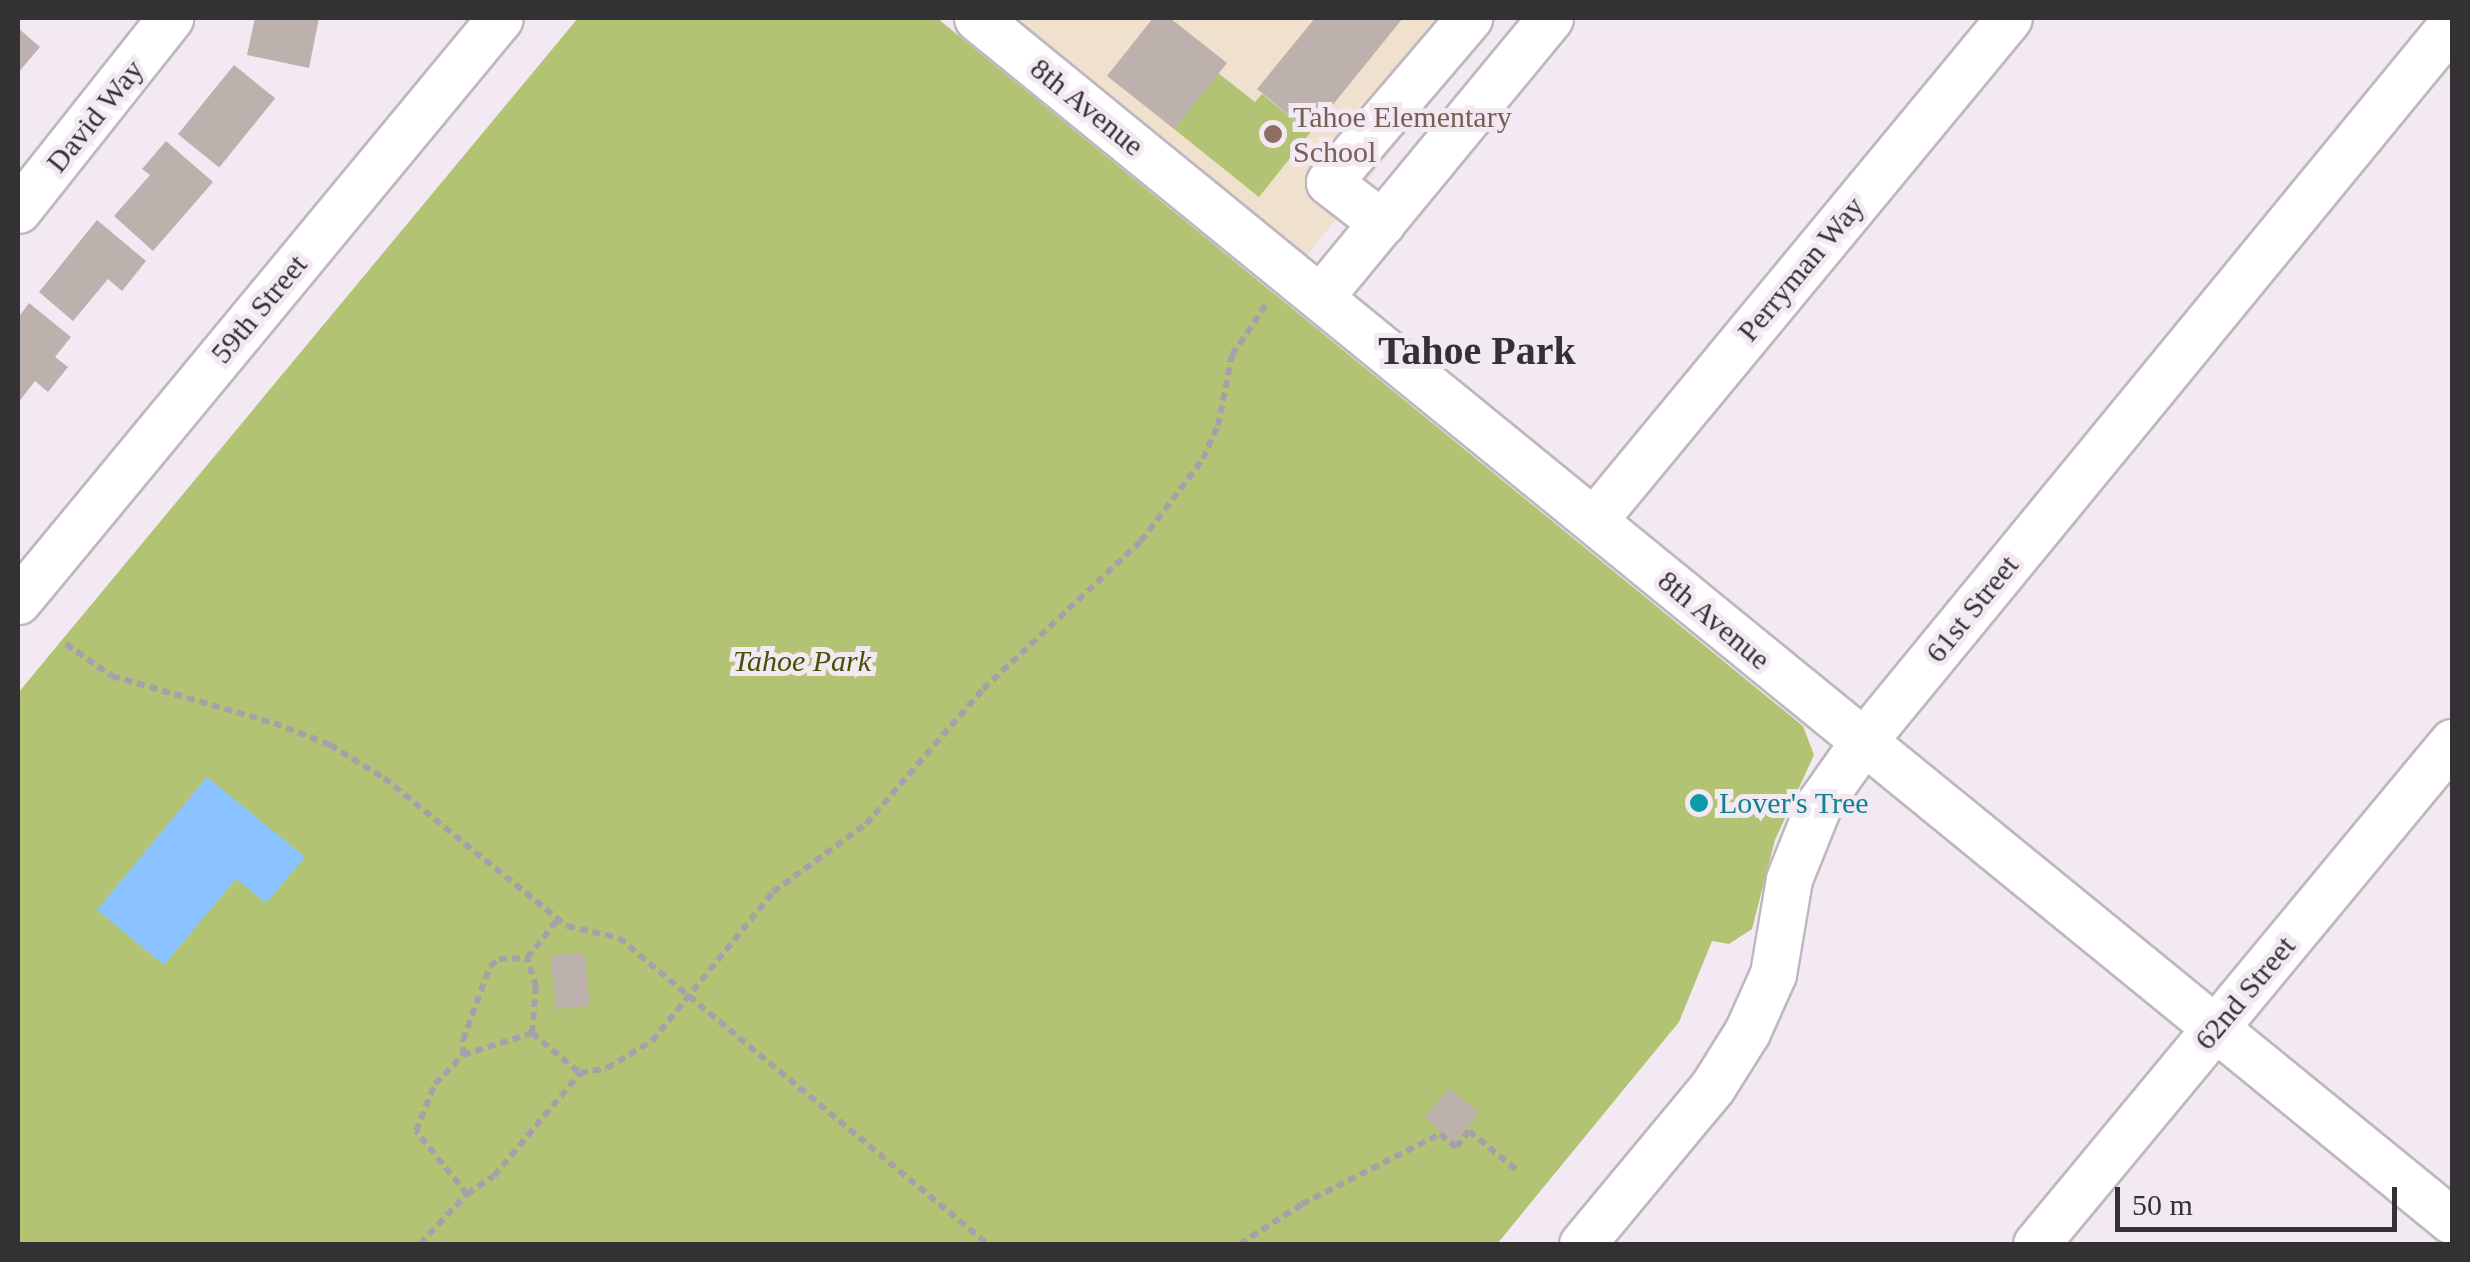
<!DOCTYPE html>
<html>
<head>
<meta charset="utf-8">
<style>
  body { margin:0 }
  #map { position:relative; width:2470px; height:1262px; overflow:hidden; background:#f2e9f3; font-family:"Times New Roman",serif }
  div>[style] { position:absolute }
  [style*='--x'] { left:calc(var(--x)*1px); top:calc(var(--y)*1px); width:calc(var(--w)*1px); rotate:calc(var(--a)*1deg) }
  .education>* { inset:0; background:#f0e0ce }
  .green>* { inset:0; background:#b2c474 }
  .water>* { inset:0; background:#8ac3ff }
  .building>* { inset:0; background:#bcb1ac; transform-origin:0 0 }
  .path>* { height:6px; margin-top:-3px; transform-origin:0; background:repeating-linear-gradient(90deg,#a7a0a8 0 8px,transparent 0 13px) }
  .roads { filter:drop-shadow(2px 0 #bfb7c0) drop-shadow(-2px 0 #bfb7c0) drop-shadow(0 2px #bfb7c0) drop-shadow(0 -2px #bfb7c0) }
  .minor>* { height:45px; margin:-22.5px; padding:0 22.5px; transform-origin:22.5px; border-radius:22.5px; background:#fff }
  .dots>* { width:28px; height:28px; translate:-50% -50%; box-sizing:border-box; border:5px solid #f2e9f3; border-radius:50% }
  span { translate:-50% -50%; white-space:nowrap; text-align:center; line-height:1.15; -webkit-text-stroke:10px #f2e9f3; paint-order:stroke }
  .street-label { font-size:30px; color:#343135 }
  .education-label { font-size:30px; color:#785e54 }
  .left { translate:0 -50%; text-align:left }
  .park-label { font-size:30px; color:#465305; font-style:italic }
  .culture-label { font-size:30px; color:#0d838f }
  .district-label { font-size:40px; color:#343135; font-weight:700 }
  .frame { position:absolute; inset:0; border:20px solid #343135; pointer-events:none }
  .scale { position:absolute; left:2115px; top:1187px; width:282px; height:45px; box-sizing:border-box; border:5px solid #343135; border-top:0; padding-left:12px; font-size:30px; line-height:35px; white-space:nowrap; color:#343135; -webkit-text-stroke:8px #f2e9f3; paint-order:stroke }
</style>
</head>
<body>
<div id="map">
  <div class="education">
    <i style="clip-path:polygon(997px 18px,1498px 18px,1300px 264px)"></i>
  </div>
  <div class="green">
    <i style="clip-path:polygon(578px 18px,937px 18px,1803px 726px,1814px 755px,1775px 840px,1752px 929px,1729px 944px,1712px 941px,1679px 1022px,1497px 1244px,18px 1244px,18px 693px)"></i>
    <i style="clip-path:polygon(1218px 73px,1255px 102px,1262px 94px,1310px 133px,1259px 197px,1174px 129px)"></i>
  </div>
  <div class="water">
    <i style="clip-path:polygon(207px 777px,305px 857px,266px 903px,236px 879px,164px 965px,97px 910px)"></i>
  </div>
  <div class="building">
    <i style="clip-path:polygon(255px 18px,319px 18px,309px 68px,247px 55px)"></i>
    <i style="clip-path:polygon(1153px 18px,1170px 18px,1227px 63px,1174px 129px,1107px 76px)"></i>
    <i style="clip-path:polygon(1315px 18px,1403px 18px,1310px 133px,1257px 89px)"></i>
    <i style="clip-path:polygon(18px 28px,40px 47px,18px 73px)"></i>
    <i style="left:234px;top:65px;width:53px;height:89px;rotate:39deg"></i>
    <i style="clip-path:polygon(166px 141px,213px 182px,153px 251px,114px 216px,150px 175px,142px 169px)"></i>
    <i style="clip-path:polygon(97px 220px,146px 261px,122px 291px,108px 279px,73px 321px,39px 292px)"></i>
    <i style="clip-path:polygon(29px 303px,71px 337px,55px 357px,68px 367px,48px 392px,35px 381px,18px 403px,18px 318px)"></i>
    <i style="left:584px;top:952px;width:54px;height:34px;rotate:84deg"></i>
    <i style="left:1449px;top:1088px;width:39px;height:38px;rotate:40deg"></i>
  </div>
  <div class="path">
    <i style="--x:66;--y:644;--w:56;--a:34.8"></i>
    <i style="--x:112;--y:676;--w:169;--a:16.2"></i>
    <i style="--x:274;--y:723;--w:60;--a:21.4"></i>
    <i style="--x:330;--y:745;--w:63;--a:31.4"></i>
    <i style="--x:384;--y:778;--w:235;--a:39"></i>
    <i style="--x:567;--y:926;--w:53;--a:13"></i>
    <i style="--x:619;--y:938;--w:479;--a:39.7"></i>
    <i style="--x:532;--y:1033;--w:62;--a:39.8"></i>
    <i style="--x:463;--y:1055;--w:15;--a:-90"></i>
    <i style="--x:463;--y:1040;--w:79;--a:-70"></i>
    <i style="--x:490;--y:966;--w:11;--a:-38"></i>
    <i style="--x:499;--y:959;--w:28;--a:-2"></i>
    <i style="--x:527;--y:958;--w:50;--a:-51.5"></i>
    <i style="--x:467;--y:1194;--w:32;--a:-34"></i>
    <i style="--x:494;--y:1176;--w:134;--a:-50.1"></i>
    <i style="--x:580;--y:1073;--w:27;--a:-10"></i>
    <i style="--x:607;--y:1068;--w:52;--a:-31"></i>
    <i style="--x:652;--y:1041;--w:192;--a:-50.9"></i>
    <i style="--x:773;--y:892;--w:115;--a:-36.2"></i>
    <i style="--x:866;--y:824;--w:179;--a:-49.1"></i>
    <i style="--x:983;--y:689;--w:216;--a:-43.1"></i>
    <i style="--x:1141;--y:541;--w:103;--a:-52.9"></i>
    <i style="--x:1203;--y:459;--w:36;--a:-66"></i>
    <i style="--x:1218;--y:426;--w:72;--a:-78.8"></i>
    <i style="--x:1232;--y:355;--w:63;--a:-56.1"></i>
    <i style="--x:420;--y:1244;--w:69;--a:-46.8"></i>
    <i style="--x:467;--y:1194;--w:81;--a:-129"></i>
    <i style="--x:416;--y:1131;--w:51;--a:-68"></i>
    <i style="--x:435;--y:1084;--w:40;--a:-46"></i>
    <i style="--x:463;--y:1055;--w:72;--a:-17.7"></i>
    <i style="--x:532;--y:1033;--w:46;--a:-85"></i>
    <i style="--x:536;--y:987;--w:30;--a:-107"></i>
    <i style="--x:1240;--y:1244;--w:74;--a:-32.8"></i>
    <i style="--x:1302;--y:1204;--w:155;--a:-26.9"></i>
    <i style="--x:1440;--y:1134;--w:21;--a:39"></i>
    <i style="--x:1456;--y:1147;--w:21;--a:-51"></i>
    <i style="--x:1469;--y:1131;--w:63;--a:39.2"></i>
  </div>
  <div class="roads">
    <div class="minor">
      <i style="--x:977;--y:18;--w:1903;--a:39.2"></i>
      <i style="--x:18;--y:210;--w:245;--a:-51.6"></i>
      <i style="--x:1382;--y:223;--w:67;--a:-142.3"></i>
      <i style="--x:1329;--y:182;--w:216;--a:-49.5"></i>
      <i style="--x:1321;--y:296;--w:360;--a:-50.5"></i>
      <i style="--x:1594;--y:520;--w:651;--a:-50.42"></i>
      <i style="--x:18;--y:601;--w:756;--a:-50.42"></i>
      <i style="--x:1582;--y:1244;--w:205;--a:-50.3"></i>
      <i style="--x:1713;--y:1086;--w:64;--a:-57.8"></i>
      <i style="--x:1747;--y:1032;--w:64;--a:-65.9"></i>
      <i style="--x:1773;--y:974;--w:96;--a:-80.4"></i>
      <i style="--x:1789;--y:879;--w:81;--a:-68.2"></i>
      <i style="--x:1819;--y:804;--w:75;--a:-54.8"></i>
      <i style="--x:1862;--y:743;--w:930;--a:-50.63"></i>
      <i style="--x:2036;--y:1244;--w:652;--a:-50.35"></i>
    </div>
  </div>
  <div class="dots">
    <i style="left:1273px;top:134px;background:#8d6e63"></i>
    <i style="left:1699px;top:803px;background:#0f9aa8"></i>
  </div>
  <div class="street-label">
    <span style="left:1087px;top:107px;rotate:39deg">8th Avenue</span>
    <span style="left:95px;top:116px;rotate:-51deg">David Way</span>
    <span style="left:1801px;top:269px;rotate:-50deg">Perryman Way</span>
    <span style="left:259px;top:309px;rotate:-50deg">59th Street</span>
    <span style="left:1972px;top:609px;rotate:-51deg">61st Street</span>
    <span style="left:1714px;top:620px;rotate:40deg">8th Avenue</span>
    <span style="left:2245px;top:993px;rotate:-50deg">62nd Street</span>
  </div>
  <div class="education-label">
    <span class="left" style="left:1293px;top:134px">Tahoe Elementary<br>School</span>
  </div>
  <div class="park-label">
    <span style="left:802px;top:661px">Tahoe Park</span>
  </div>
  <div class="culture-label">
    <span class="left" style="left:1719px;top:803px">Lover's Tree</span>
  </div>
  <div class="district-label">
    <span style="left:1477px;top:351px">Tahoe Park</span>
  </div>
  <div class="frame"></div>
  <div class="scale">50 m</div>
</div>
</body>
</html>
